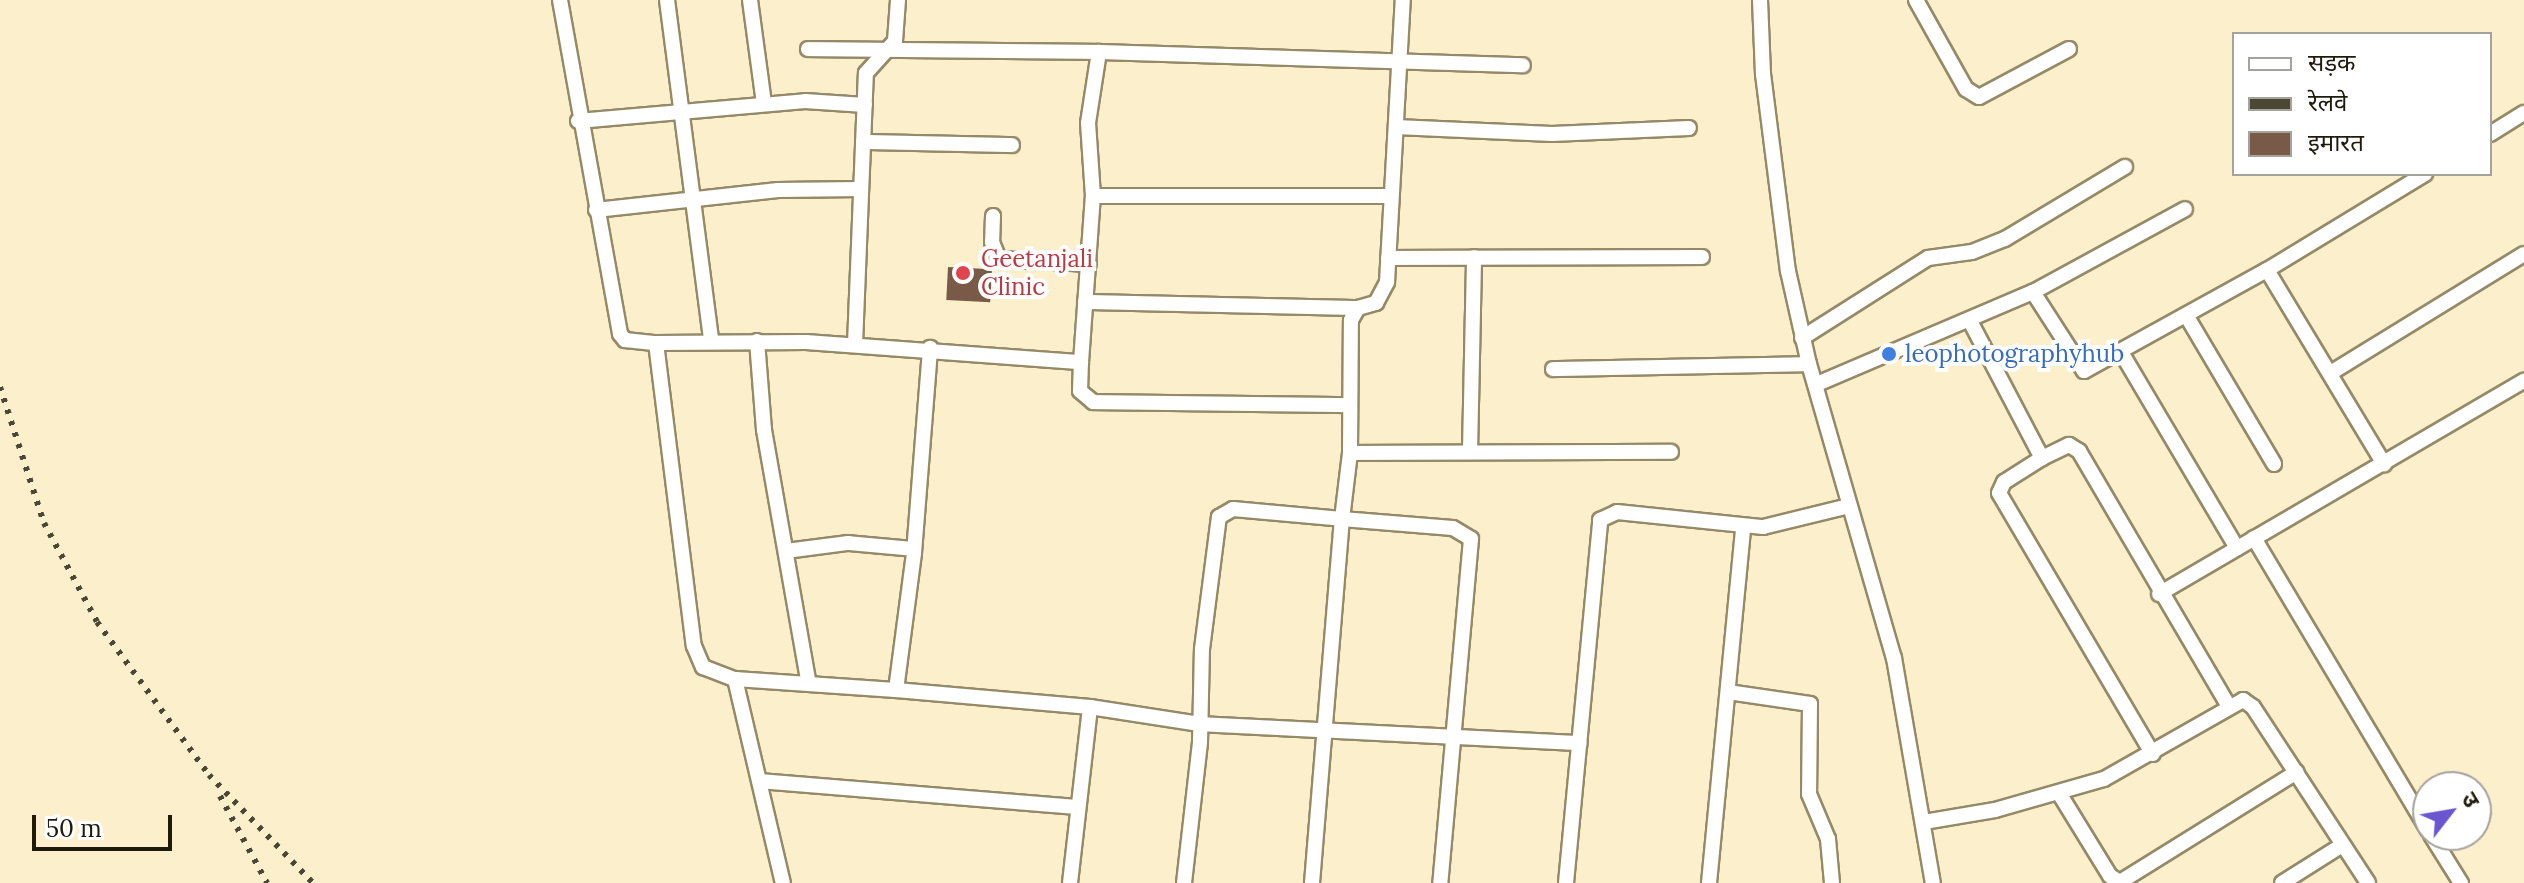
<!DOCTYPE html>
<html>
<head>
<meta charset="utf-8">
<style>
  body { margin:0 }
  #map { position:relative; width:2524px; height:883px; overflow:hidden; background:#fbf0cb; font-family:Lora,"Noto Sans Devanagari",serif }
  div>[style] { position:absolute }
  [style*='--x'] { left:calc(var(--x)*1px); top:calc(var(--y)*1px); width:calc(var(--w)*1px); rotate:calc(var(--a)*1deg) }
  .building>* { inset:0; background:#795a48; transform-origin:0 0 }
  .roads { filter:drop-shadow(2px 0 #948a68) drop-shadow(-2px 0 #948a68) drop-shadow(0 2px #948a68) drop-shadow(0 -2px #948a68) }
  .minor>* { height:14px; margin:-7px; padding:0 7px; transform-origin:7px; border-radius:7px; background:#fff }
  .rail>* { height:6px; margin-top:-3px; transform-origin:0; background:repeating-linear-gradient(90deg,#4c4634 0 4px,transparent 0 12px) }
  .dots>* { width:22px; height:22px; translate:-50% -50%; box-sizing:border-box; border:4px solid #fff; border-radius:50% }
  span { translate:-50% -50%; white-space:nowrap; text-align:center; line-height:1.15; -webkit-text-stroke:8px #fff; paint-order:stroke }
  .health-label { font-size:24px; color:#be3a42 }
  .left { translate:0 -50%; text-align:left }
  .shop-label { font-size:24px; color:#366cbe }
  .legend { position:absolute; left:2232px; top:32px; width:260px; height:144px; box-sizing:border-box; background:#fff; border:2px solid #a5a39e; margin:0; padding:10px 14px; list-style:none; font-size:24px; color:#1e1a0c }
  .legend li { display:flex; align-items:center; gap:16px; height:40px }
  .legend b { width:40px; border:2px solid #a5a39e }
  .north { position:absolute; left:2412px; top:771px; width:80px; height:80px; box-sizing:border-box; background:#fff; border:2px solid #a5a39e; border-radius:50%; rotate:59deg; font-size:22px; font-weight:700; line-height:32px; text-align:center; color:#1e1a0c }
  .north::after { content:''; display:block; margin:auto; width:28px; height:36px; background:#6c56cf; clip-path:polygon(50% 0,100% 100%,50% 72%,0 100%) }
  .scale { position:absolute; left:32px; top:815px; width:140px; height:36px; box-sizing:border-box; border:4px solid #1e1a0c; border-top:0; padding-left:10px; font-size:24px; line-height:28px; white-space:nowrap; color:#1e1a0c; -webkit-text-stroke:6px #fff; paint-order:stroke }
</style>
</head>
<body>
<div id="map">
  <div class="building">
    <i style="left:948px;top:267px;width:44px;height:33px;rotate:3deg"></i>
  </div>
  <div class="roads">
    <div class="minor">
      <i style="--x:560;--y:0;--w:339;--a:79.8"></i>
      <i style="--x:620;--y:334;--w:8;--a:50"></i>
      <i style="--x:625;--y:340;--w:31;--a:6"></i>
      <i style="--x:656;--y:343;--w:305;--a:82.9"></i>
      <i style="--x:694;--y:646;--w:23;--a:67"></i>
      <i style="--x:703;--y:667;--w:34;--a:21"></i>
      <i style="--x:735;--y:679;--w:210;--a:76.8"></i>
      <i style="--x:667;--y:0;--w:343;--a:82.6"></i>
      <i style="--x:750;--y:0;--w:105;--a:82.3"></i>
      <i style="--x:1760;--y:0;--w:74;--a:87.7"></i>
      <i style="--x:1763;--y:74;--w:199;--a:82.8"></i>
      <i style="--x:1788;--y:271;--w:95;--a:77.3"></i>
      <i style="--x:1809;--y:364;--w:306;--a:73.9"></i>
      <i style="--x:1894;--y:658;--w:228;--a:80.2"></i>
      <i style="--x:1916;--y:0;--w:102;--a:60.7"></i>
      <i style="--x:1966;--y:89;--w:15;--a:32"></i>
      <i style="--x:1979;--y:97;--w:102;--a:-28.1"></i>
      <i style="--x:808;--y:49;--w:291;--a:0.6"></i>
      <i style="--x:578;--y:121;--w:228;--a:-5"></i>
      <i style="--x:805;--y:101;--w:60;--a:3.8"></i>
      <i style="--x:1396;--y:127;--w:156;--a:2.6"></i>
      <i style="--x:1552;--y:134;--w:137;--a:-2.5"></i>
      <i style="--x:2490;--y:134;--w:40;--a:-32"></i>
      <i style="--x:863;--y:142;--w:149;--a:1.2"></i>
      <i style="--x:1093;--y:196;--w:73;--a:-93.9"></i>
      <i style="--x:1088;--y:123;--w:72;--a:-81.2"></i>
      <i style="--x:1099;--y:52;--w:424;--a:1.8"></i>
      <i style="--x:596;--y:210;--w:183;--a:-6.3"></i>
      <i style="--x:778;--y:190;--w:83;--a:-0.7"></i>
      <i style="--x:993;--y:216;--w:26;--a:92"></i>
      <i style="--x:992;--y:242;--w:18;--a:68"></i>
      <i style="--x:999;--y:259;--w:90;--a:3.2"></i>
      <i style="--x:1388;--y:258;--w:314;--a:-0.2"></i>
      <i style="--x:2267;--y:270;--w:227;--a:58.9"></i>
      <i style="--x:2033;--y:292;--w:94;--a:57.2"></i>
      <i style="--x:2084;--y:371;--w:209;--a:-28.9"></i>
      <i style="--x:2267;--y:270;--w:185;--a:-31.3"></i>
      <i style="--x:1085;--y:302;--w:273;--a:1.3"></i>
      <i style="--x:2186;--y:315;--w:173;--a:59.4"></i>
      <i style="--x:1970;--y:321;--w:155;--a:62.3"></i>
      <i style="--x:2042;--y:458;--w:30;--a:-26"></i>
      <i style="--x:2069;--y:445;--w:12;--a:31"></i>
      <i style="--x:2079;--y:451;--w:294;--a:59.6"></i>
      <i style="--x:1802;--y:338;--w:149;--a:-32.4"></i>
      <i style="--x:1928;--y:258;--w:44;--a:-7.8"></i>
      <i style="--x:1972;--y:252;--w:35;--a:-22"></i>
      <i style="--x:2005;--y:239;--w:140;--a:-31"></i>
      <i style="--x:757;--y:341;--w:89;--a:85.5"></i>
      <i style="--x:764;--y:430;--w:254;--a:80"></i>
      <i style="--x:656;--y:343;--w:150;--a:-0.4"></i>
      <i style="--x:806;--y:342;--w:276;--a:4.2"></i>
      <i style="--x:1081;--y:362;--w:166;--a:-85.9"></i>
      <i style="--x:1093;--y:196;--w:297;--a:0"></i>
      <i style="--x:855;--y:344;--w:271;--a:-87.7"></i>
      <i style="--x:866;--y:73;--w:43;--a:-47.8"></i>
      <i style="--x:895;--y:41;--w:41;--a:-85.8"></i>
      <i style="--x:2121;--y:352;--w:228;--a:59.4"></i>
      <i style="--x:1081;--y:362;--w:29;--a:92"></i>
      <i style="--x:1080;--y:391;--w:17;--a:40"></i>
      <i style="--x:1093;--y:402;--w:257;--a:0.7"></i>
      <i style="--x:1553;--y:369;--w:256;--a:-1.1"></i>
      <i style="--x:2332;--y:372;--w:225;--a:-31.6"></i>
      <i style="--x:1817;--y:384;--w:235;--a:-23.1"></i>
      <i style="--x:2033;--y:292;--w:173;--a:-28.6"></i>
      <i style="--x:1470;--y:452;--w:195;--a:-88.8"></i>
      <i style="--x:1350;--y:453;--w:321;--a:-0.2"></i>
      <i style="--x:2042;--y:458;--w:45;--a:147.7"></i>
      <i style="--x:2004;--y:482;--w:12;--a:114"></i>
      <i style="--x:1999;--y:493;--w:303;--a:59.5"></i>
      <i style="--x:2254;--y:538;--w:340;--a:59.2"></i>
      <i style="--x:786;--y:551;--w:63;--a:-7.4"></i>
      <i style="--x:848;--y:543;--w:66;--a:5.2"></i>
      <i style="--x:2159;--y:594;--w:423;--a:-30.3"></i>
      <i style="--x:735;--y:679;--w:161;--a:3.9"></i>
      <i style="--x:896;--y:690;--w:138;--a:-82.5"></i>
      <i style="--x:914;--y:553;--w:206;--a:-85.5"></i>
      <i style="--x:896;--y:690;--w:195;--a:5"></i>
      <i style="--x:1090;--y:707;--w:111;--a:8.8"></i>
      <i style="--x:1200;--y:724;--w:380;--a:2.9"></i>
      <i style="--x:1728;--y:692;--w:83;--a:8.3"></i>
      <i style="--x:1810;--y:704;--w:90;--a:90.6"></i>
      <i style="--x:1809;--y:794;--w:49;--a:67.1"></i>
      <i style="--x:1828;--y:839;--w:44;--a:84.8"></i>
      <i style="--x:760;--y:781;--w:317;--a:4.7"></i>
      <i style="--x:2059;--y:793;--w:97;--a:58.4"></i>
      <i style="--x:2110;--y:876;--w:12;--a:31"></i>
      <i style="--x:2120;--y:882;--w:208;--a:-31.9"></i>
      <i style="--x:1924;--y:822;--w:72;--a:-9.6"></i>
      <i style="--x:1995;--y:810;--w:113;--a:-15.9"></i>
      <i style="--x:2104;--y:779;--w:160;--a:-29.6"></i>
      <i style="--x:2243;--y:700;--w:12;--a:35"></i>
      <i style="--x:2253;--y:707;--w:210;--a:56.8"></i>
      <i style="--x:2431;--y:835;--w:57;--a:58"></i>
      <i style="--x:1070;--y:883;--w:177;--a:-83.5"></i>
      <i style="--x:1184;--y:883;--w:142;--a:-83.5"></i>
      <i style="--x:1200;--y:742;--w:93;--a:-88.8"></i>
      <i style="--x:1202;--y:649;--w:133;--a:-82.7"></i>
      <i style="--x:1219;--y:517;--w:16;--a:-30"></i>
      <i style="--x:1233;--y:509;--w:109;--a:5.2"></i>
      <i style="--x:1342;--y:519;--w:66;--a:-83.1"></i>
      <i style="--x:1350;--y:453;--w:133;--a:-89.6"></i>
      <i style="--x:1351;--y:320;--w:14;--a:-60"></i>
      <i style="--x:1358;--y:308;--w:19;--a:-16"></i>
      <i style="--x:1376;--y:303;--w:24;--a:-62"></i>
      <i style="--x:1387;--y:282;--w:282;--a:-86.8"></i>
      <i style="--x:1312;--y:883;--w:365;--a:-85.3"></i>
      <i style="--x:1342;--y:519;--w:111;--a:4.6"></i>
      <i style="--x:1453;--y:528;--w:21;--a:31"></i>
      <i style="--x:1471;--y:539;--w:345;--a:95.1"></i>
      <i style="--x:1566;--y:883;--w:365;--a:-84.6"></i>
      <i style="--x:1600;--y:520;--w:19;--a:-25"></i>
      <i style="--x:1617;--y:512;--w:147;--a:5.9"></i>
      <i style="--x:1763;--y:527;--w:89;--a:-13.7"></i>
      <i style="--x:1709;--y:883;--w:358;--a:-84.5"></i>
      <i style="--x:2282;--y:883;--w:71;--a:-32.3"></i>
    </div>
  </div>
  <div class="rail">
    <i style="--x:0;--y:387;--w:143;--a:72.1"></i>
    <i style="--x:44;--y:523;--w:112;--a:61.8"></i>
    <i style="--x:97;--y:622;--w:190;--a:53.8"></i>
    <i style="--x:209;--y:775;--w:150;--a:46.1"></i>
    <i style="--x:220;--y:796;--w:99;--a:61.6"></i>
  </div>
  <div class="dots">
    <i style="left:963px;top:273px;background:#e0444e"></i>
    <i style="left:1889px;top:354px;background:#3f7fe0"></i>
  </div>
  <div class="health-label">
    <span class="left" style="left:981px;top:273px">Geetanjali<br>Clinic</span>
  </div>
  <div class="shop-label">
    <span class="left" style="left:1905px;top:354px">leophotographyhub</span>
  </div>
  <ul class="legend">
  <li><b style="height:10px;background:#fff"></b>सड़क</li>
  <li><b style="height:10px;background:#4c4634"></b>रेलवे</li>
  <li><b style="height:22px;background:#795a48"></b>इमारत</li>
  </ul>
  <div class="north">उ</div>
  <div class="scale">50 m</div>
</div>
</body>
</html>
